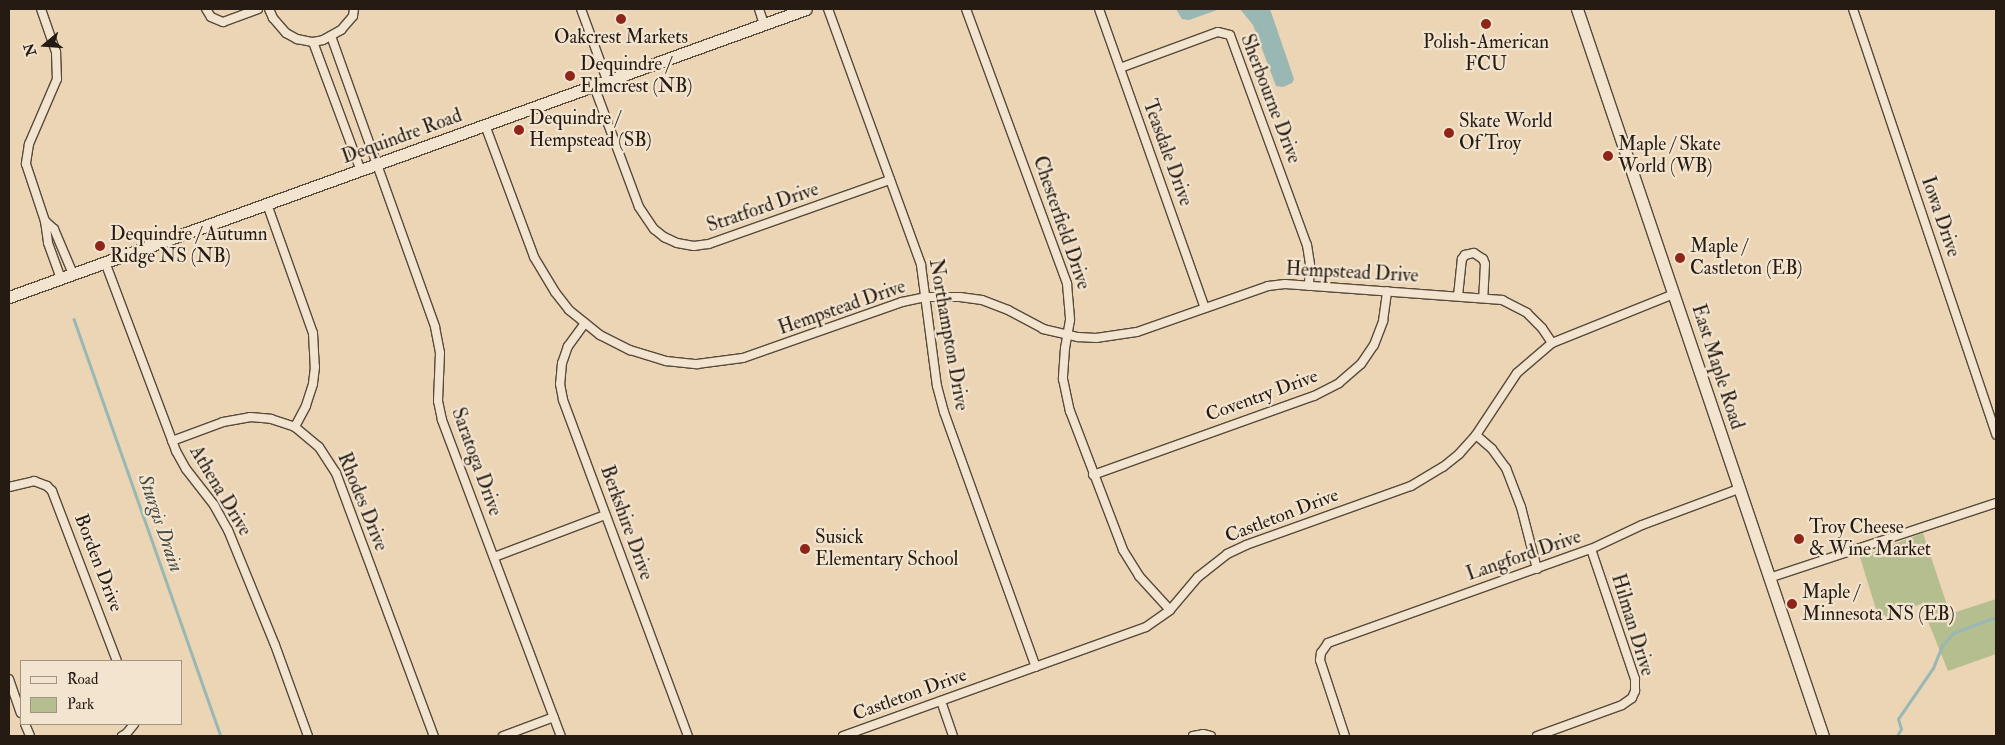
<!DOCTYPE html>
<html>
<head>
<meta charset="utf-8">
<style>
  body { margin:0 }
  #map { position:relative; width:2005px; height:745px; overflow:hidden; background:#ebd5b5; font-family:"IM FELL Double Pica",serif }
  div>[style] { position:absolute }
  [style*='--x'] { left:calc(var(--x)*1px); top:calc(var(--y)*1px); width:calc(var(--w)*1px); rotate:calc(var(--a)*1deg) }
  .green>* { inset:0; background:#b5be8f }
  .water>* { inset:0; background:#99b8b4 }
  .stream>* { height:2.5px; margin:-1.25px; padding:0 1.25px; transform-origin:1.25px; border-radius:1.25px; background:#99b8b4 }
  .roads { filter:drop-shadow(1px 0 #564a3c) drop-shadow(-1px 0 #564a3c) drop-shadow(0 1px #564a3c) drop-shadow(0 -1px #564a3c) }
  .street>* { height:8px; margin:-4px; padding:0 4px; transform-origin:4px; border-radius:4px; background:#f2e4cf }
  .secondary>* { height:11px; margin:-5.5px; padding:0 5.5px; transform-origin:5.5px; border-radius:5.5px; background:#f2e4cf }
  .dots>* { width:14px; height:14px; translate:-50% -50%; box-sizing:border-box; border:2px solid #f2e4cf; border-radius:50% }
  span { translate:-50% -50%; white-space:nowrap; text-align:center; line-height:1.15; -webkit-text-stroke:4.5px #f2e4cf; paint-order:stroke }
  .poi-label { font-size:19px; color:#251b13 }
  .left { translate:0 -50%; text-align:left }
  .street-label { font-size:19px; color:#251b13 }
  .water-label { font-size:20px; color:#484a43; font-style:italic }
  .frame { position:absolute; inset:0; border:10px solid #251b13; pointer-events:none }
  .legend { position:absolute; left:20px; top:660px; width:162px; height:65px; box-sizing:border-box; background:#f2e4cf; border:1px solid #a09484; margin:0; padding:6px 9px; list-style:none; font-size:15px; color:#251b13 }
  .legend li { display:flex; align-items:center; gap:10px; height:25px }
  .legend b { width:25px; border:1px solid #a09484 }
  .north { position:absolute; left:20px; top:20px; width:50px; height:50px; -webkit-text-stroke:4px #f2e4cf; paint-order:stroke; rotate:252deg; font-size:14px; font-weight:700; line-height:20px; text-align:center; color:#251b13 }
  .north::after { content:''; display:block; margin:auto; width:18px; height:22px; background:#251b13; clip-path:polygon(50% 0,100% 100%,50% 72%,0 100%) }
</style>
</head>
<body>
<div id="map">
  <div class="green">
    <i style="clip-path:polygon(1923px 533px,1950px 614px,1996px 599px,1996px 654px,1948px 671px,1921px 604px,1879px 619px,1860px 557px)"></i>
  </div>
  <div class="water">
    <i style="clip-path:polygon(1176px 9px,1220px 9px,1189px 20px,1182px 19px)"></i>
    <i style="clip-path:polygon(1240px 9px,1270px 9px,1294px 79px,1292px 83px,1283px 87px,1276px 86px,1253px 25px)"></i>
  </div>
  <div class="stream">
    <i style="--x:74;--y:319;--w:442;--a:70.6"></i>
    <i style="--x:1897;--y:736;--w:8;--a:-60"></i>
    <i style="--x:1901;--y:729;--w:10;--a:-107"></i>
    <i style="--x:1898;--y:719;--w:62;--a:-55.5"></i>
    <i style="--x:1933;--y:668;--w:24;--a:-68"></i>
    <i style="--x:1942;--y:646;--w:17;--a:-50"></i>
    <i style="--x:1953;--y:633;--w:46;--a:-20.4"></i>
  </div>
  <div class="roads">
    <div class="street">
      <i style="--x:41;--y:9;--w:46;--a:70.8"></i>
      <i style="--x:56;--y:52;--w:27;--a:88"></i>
      <i style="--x:57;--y:79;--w:71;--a:113.3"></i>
      <i style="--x:29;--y:144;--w:20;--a:99"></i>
      <i style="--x:26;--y:164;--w:60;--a:71.6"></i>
      <i style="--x:45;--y:221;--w:22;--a:82"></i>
      <i style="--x:48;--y:243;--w:37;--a:70"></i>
      <i style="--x:206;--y:9;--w:9;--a:58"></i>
      <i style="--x:211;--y:17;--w:13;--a:23"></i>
      <i style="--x:223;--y:22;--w:37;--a:-20"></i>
      <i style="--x:269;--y:9;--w:10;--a:66"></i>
      <i style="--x:273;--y:18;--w:20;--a:49"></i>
      <i style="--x:286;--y:33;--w:13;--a:29"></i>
      <i style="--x:297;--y:39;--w:16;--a:11"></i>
      <i style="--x:313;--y:42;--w:10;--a:-11"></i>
      <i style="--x:323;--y:40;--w:21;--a:-29"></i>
      <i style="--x:341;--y:30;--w:18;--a:-49"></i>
      <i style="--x:353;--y:16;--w:7;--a:-82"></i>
      <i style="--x:581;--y:9;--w:76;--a:69.9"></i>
      <i style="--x:759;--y:9;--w:16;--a:72"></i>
      <i style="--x:828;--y:9;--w:272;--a:70"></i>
      <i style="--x:921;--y:265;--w:122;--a:82.5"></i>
      <i style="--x:937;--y:386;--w:27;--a:75"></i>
      <i style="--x:944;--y:412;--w:271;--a:70.2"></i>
      <i style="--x:966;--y:9;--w:293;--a:69.8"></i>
      <i style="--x:1067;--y:284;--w:36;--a:85"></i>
      <i style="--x:1070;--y:320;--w:28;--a:100"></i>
      <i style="--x:1065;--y:348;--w:31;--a:94"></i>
      <i style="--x:1063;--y:379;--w:33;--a:78"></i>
      <i style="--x:1070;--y:411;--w:149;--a:69.1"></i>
      <i style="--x:1123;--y:550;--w:31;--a:58"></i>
      <i style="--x:1139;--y:576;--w:46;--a:47.6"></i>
      <i style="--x:1099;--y:9;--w:317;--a:70.5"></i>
      <i style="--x:1853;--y:9;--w:449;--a:71.4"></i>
      <i style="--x:331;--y:36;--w:309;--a:70.3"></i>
      <i style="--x:435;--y:327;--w:26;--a:79"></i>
      <i style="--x:440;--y:353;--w:48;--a:92.4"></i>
      <i style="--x:438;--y:401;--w:19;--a:78"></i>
      <i style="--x:442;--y:420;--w:338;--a:69.4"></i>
      <i style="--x:313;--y:42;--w:138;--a:69.6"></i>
      <i style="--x:1120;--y:68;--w:104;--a:-20.2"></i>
      <i style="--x:1218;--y:32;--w:12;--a:14"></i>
      <i style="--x:1230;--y:35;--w:224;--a:69.9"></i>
      <i style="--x:1307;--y:245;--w:20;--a:81"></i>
      <i style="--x:1310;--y:265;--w:21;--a:93"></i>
      <i style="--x:594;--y:86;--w:129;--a:69.6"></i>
      <i style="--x:639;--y:207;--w:27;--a:56"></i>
      <i style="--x:654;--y:229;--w:13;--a:39"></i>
      <i style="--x:664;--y:237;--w:14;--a:25"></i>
      <i style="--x:677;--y:243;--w:17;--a:10"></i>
      <i style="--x:694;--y:246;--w:15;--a:-8"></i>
      <i style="--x:709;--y:244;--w:192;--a:-19.5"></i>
      <i style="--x:485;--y:125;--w:141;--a:69.6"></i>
      <i style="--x:534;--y:257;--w:41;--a:59"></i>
      <i style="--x:555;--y:292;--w:23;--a:52"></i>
      <i style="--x:569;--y:310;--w:40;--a:39"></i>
      <i style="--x:600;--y:335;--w:34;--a:27"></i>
      <i style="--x:630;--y:350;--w:38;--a:17"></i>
      <i style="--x:666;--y:361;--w:31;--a:6"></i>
      <i style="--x:697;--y:364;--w:46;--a:-7.4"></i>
      <i style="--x:743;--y:358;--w:169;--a:-19.4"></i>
      <i style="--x:902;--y:302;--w:25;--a:-12"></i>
      <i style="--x:926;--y:297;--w:34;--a:0"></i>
      <i style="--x:960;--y:297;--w:22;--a:8"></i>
      <i style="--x:982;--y:300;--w:28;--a:21"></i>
      <i style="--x:1008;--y:310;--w:40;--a:28"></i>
      <i style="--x:1043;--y:329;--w:36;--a:13"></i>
      <i style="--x:1078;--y:337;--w:18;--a:3"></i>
      <i style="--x:1096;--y:338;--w:41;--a:-8.3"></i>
      <i style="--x:1137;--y:332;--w:139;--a:-19.3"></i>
      <i style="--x:1268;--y:286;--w:17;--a:-7"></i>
      <i style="--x:1285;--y:284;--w:218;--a:4.2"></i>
      <i style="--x:1502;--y:300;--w:28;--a:27"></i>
      <i style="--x:1527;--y:313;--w:21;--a:45"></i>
      <i style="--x:1542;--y:328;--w:18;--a:56"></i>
      <i style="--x:267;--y:204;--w:137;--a:70.4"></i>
      <i style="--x:313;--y:333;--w:34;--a:87"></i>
      <i style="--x:315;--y:367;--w:17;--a:97"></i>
      <i style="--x:313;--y:384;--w:23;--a:108"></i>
      <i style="--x:306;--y:406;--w:24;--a:118"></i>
      <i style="--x:295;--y:427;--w:31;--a:40"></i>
      <i style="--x:319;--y:447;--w:31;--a:57"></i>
      <i style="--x:336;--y:473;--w:281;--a:69.6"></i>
      <i style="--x:45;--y:221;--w:12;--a:42"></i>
      <i style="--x:54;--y:229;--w:49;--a:67.1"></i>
      <i style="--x:105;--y:262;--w:202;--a:69.4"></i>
      <i style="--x:176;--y:451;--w:21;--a:61"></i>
      <i style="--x:186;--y:469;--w:46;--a:52.1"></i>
      <i style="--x:214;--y:505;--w:29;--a:61"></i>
      <i style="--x:228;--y:530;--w:124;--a:67.8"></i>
      <i style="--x:275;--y:645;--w:97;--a:70.1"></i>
      <i style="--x:1458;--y:296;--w:37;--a:-84"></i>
      <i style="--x:1462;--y:259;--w:5;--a:-53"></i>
      <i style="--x:1465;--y:255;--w:9;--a:-13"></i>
      <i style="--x:1474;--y:253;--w:11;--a:34"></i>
      <i style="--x:1483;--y:259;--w:5;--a:68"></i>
      <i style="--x:1485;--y:264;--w:34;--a:93"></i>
      <i style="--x:585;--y:323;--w:29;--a:126"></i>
      <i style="--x:568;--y:346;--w:18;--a:109"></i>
      <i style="--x:562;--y:363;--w:21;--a:95"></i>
      <i style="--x:560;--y:384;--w:16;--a:79"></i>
      <i style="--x:563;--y:400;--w:358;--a:69.6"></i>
      <i style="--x:1476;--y:435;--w:21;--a:41"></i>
      <i style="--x:1492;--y:449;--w:24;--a:54"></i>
      <i style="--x:1506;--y:468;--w:42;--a:69"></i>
      <i style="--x:1521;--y:507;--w:64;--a:75.5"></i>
      <i style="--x:172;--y:441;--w:54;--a:-20.4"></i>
      <i style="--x:223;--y:422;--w:27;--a:-10"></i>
      <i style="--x:250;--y:417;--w:21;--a:5"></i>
      <i style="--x:271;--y:419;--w:25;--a:18"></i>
      <i style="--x:1093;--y:475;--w:235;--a:-19.7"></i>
      <i style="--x:1314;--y:396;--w:28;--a:-27"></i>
      <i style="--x:1339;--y:383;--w:29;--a:-41"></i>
      <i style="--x:1361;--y:364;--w:23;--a:-56"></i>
      <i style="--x:1374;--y:345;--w:26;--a:-69"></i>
      <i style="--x:1383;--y:321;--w:30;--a:-82"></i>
      <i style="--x:9;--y:487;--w:26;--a:-13"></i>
      <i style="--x:34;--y:481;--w:14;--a:21"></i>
      <i style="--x:47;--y:486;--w:7;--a:45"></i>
      <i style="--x:52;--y:491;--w:182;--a:69.1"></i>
      <i style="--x:494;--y:557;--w:119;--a:-20.7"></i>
      <i style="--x:1769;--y:578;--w:239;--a:-18.3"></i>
      <i style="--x:9;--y:679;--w:36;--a:71"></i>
      <i style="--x:941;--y:701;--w:37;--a:71"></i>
      <i style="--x:25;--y:724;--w:13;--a:67"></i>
      <i style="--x:122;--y:736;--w:4;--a:-27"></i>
      <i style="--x:126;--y:734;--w:13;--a:-51"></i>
      <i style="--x:503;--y:736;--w:54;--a:-20.4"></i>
      <i style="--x:843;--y:736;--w:322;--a:-19.8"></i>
      <i style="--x:1146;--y:627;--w:29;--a:-35"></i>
      <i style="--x:1170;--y:610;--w:43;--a:-49.7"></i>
      <i style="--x:1198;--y:577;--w:37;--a:-38"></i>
      <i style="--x:1227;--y:554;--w:21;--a:-25"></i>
      <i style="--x:1246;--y:545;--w:175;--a:-19.7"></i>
      <i style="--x:1411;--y:486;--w:37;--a:-31"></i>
      <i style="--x:1443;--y:467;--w:21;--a:-39"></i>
      <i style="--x:1459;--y:454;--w:25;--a:-48"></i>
      <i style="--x:1476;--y:435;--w:74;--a:-56.5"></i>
      <i style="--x:1517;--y:373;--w:46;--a:-40.6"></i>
      <i style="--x:1552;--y:343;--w:131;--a:-21.9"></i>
      <i style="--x:1193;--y:736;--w:10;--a:-11"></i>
      <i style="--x:1203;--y:734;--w:8;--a:14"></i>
      <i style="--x:1345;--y:736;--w:80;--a:-108.2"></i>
      <i style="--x:1320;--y:660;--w:7;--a:-82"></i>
      <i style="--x:1321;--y:653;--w:12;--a:-55"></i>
      <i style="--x:1328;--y:643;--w:279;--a:-19.7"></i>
      <i style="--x:1591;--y:549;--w:56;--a:-25.2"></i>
      <i style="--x:1642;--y:525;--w:103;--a:-20.4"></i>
      <i style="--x:1537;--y:736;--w:90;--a:-20"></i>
      <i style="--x:1622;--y:705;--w:12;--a:-35"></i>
      <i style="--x:1632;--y:698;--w:8;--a:-67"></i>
      <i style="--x:1635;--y:691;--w:12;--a:-90"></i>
      <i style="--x:1635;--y:679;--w:137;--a:-108.7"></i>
    </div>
    <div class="secondary">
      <i style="--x:1577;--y:9;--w:767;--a:71.31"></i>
      <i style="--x:9;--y:297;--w:847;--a:-19.87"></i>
    </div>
  </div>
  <div class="dots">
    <i style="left:621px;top:19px;background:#8f2418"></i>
    <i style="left:1486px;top:24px;background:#8f2418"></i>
    <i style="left:570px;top:76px;background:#8f2418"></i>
    <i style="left:519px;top:130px;background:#8f2418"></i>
    <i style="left:1449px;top:133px;background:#8f2418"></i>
    <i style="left:1608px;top:156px;background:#8f2418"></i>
    <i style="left:100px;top:246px;background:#8f2418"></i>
    <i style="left:1680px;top:258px;background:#8f2418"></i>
    <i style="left:1799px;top:539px;background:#8f2418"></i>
    <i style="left:805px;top:549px;background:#8f2418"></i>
    <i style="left:1792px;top:604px;background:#8f2418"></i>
  </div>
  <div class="poi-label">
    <span style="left:621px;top:38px">Oakcrest Markets</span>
    <span style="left:1486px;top:54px">Polish-American<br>FCU</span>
    <span class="left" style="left:580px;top:76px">Dequindre /<br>Elmcrest (NB)</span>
    <span class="left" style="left:529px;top:130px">Dequindre /<br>Hempstead (SB)</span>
    <span class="left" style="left:1459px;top:133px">Skate World<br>Of Troy</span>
    <span class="left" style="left:1618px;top:156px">Maple / Skate<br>World (WB)</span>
    <span class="left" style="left:110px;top:246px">Dequindre / Autumn<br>Ridge NS (NB)</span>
    <span class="left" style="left:1690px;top:258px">Maple /<br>Castleton (EB)</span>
    <span class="left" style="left:1809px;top:539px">Troy Cheese<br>&amp; Wine Market</span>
    <span class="left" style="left:815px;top:549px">Susick<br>Elementary School</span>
    <span class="left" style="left:1802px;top:604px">Maple /<br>Minnesota NS (EB)</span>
  </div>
  <div class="street-label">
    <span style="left:1270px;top:99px;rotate:69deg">Sherbourne Drive</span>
    <span style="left:402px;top:137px;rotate:-20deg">Dequindre Road</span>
    <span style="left:1167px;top:153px;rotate:70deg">Teasdale Drive</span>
    <span style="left:763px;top:208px;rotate:-19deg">Stratford Drive</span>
    <span style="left:1940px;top:217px;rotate:71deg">Iowa Drive</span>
    <span style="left:1061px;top:223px;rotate:71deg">Chesterfield Drive</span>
    <span style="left:1352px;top:273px;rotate:3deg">Hempstead Drive</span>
    <span style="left:842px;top:308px;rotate:-19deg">Hempstead Drive</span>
    <span style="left:948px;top:335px;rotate:80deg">Northampton Drive</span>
    <span style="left:1717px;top:367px;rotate:72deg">East Maple Road</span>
    <span style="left:1262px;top:396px;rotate:-20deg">Coventry Drive</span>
    <span style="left:476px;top:462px;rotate:70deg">Saratoga Drive</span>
    <span style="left:220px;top:491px;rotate:59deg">Athena Drive</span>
    <span style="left:362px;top:502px;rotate:68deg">Rhodes Drive</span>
    <span style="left:1282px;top:516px;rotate:-21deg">Castleton Drive</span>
    <span style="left:626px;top:523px;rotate:70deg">Berkshire Drive</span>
    <span style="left:1524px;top:556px;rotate:-19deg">Langford Drive</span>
    <span style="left:98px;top:563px;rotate:69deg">Borden Drive</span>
    <span style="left:1632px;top:625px;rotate:73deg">Hilman Drive</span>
    <span style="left:910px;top:695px;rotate:-20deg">Castleton Drive</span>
  </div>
  <div class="water-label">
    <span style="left:161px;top:523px;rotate:71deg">Sturgis Drain</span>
  </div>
  <div class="frame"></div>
  <ul class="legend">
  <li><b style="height:6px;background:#f2e4cf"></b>Road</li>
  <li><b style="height:14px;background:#b5be8f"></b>Park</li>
  </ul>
  <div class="north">N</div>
</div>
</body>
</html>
